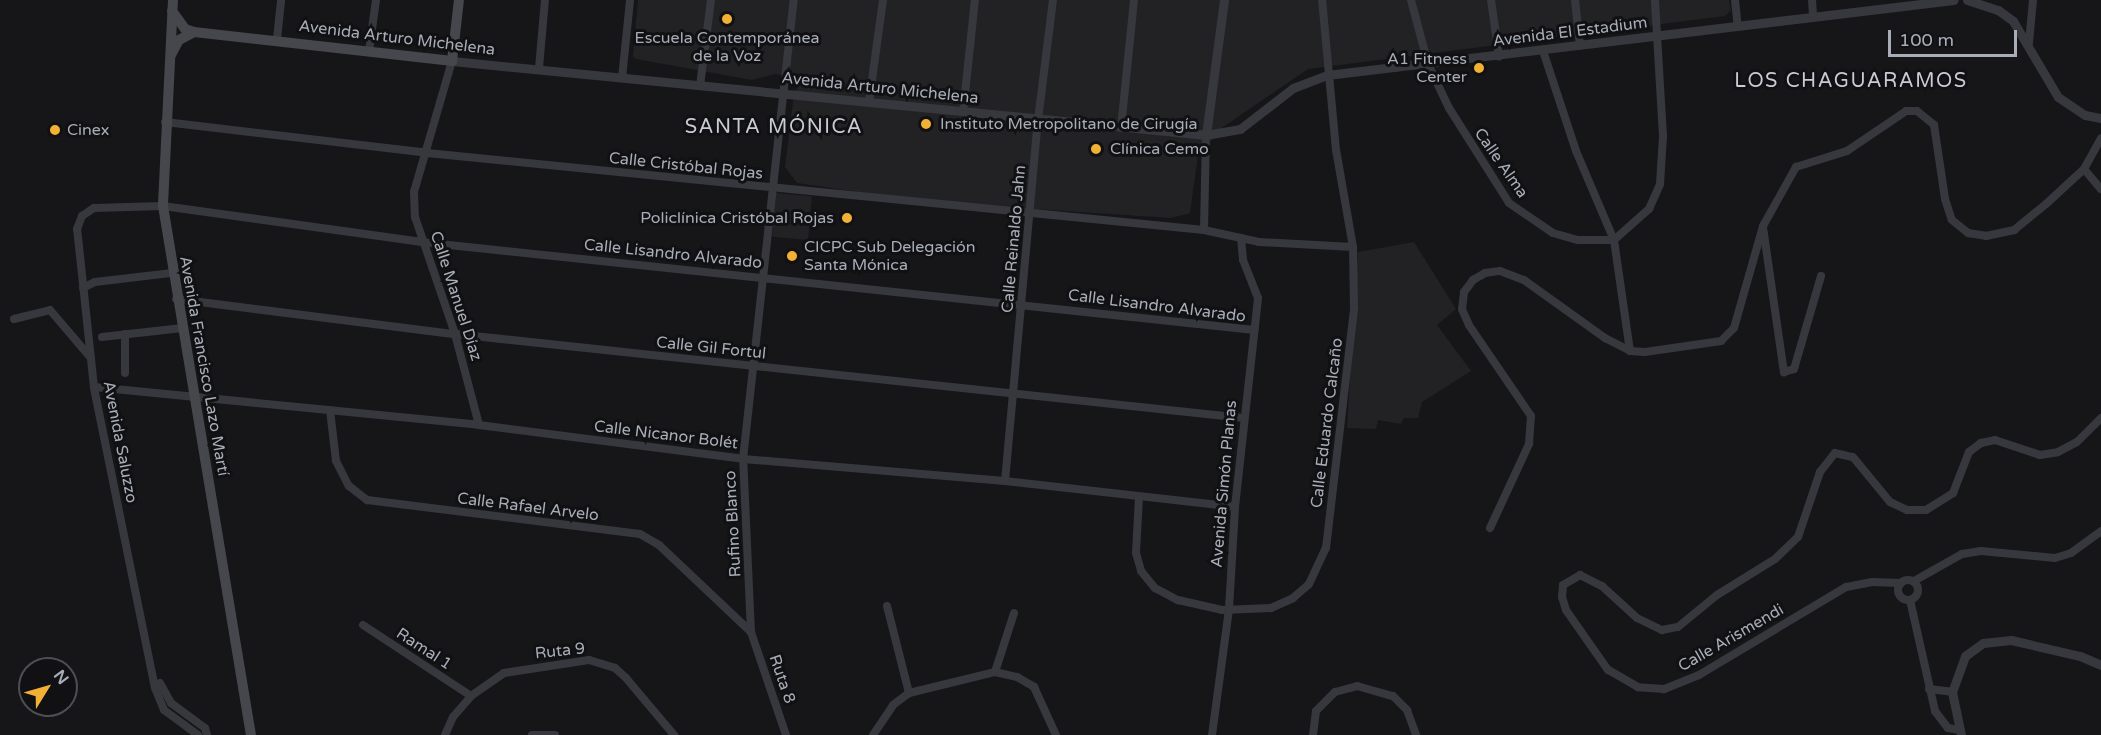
<!DOCTYPE html>
<html>
<head>
<meta charset="utf-8">
<style>
  body { margin:0 }
  #map { position:relative; width:2101px; height:735px; overflow:hidden; background:#161618; font-family:"Varela Round",sans-serif }
  div>[style] { position:absolute }
  [style*='--x'] { left:calc(var(--x)*1px); top:calc(var(--y)*1px); width:calc(var(--w)*1px); rotate:calc(var(--a)*1deg) }
  .built>* { inset:0; background:#222225; transform-origin:0 0 }
  .minor>* { height:8px; margin:-4px; padding:0 4px; transform-origin:4px; border-radius:4px; background:#37383d }
  .minor>.ring { margin:-4px; padding:0; box-sizing:content-box; background:none; border:8px solid #37383d; border-radius:50% }
  .tertiary>* { height:9px; margin:-4.5px; padding:0 4.5px; transform-origin:4.5px; border-radius:4.5px; background:#37383d }
  .secondary>* { height:10px; margin:-5px; padding:0 5px; transform-origin:5px; border-radius:5px; background:#45474d }
  .dots>* { width:16px; height:16px; translate:-50% -50%; box-sizing:border-box; border:3px solid #111113; border-radius:50% }
  span { translate:-50% -50%; white-space:nowrap; text-align:center; line-height:1.15; -webkit-text-stroke:6px #111113; paint-order:stroke }
  .street-label { font-size:16px; color:#a8adb8 }
  .poi-label { font-size:16px; color:#a8adb8 }
  .right { translate:-100% -50%; text-align:right }
  .left { translate:0 -50%; text-align:left }
  .quarter-label { font-size:20px; color:#c9ccd4; letter-spacing:1.5px }
  .north { position:absolute; left:18px; top:657px; width:60px; height:60px; box-sizing:border-box; background:#111113; border:2px solid #4d4f55; border-radius:50%; rotate:53deg; font-size:16px; font-weight:700; line-height:24px; text-align:center; color:#a8adb8 }
  .north::after { content:''; display:block; margin:auto; width:21px; height:27px; background:#f2b134; clip-path:polygon(50% 0,100% 100%,50% 72%,0 100%) }
  .scale { position:absolute; left:1888px; top:30px; width:129px; height:27px; box-sizing:border-box; border:3px solid #a8adb8; border-top:0; padding-left:8px; font-size:18px; line-height:21px; white-space:nowrap; color:#a8adb8; -webkit-text-stroke:4px #111113; paint-order:stroke }
</style>
</head>
<body>
<div id="map">
  <div class="built">
    <i style="clip-path:polygon(638px 0,1729px 0,1731px 10px,1725px 16px,1308px 69px,1223px 127px,1198px 155px,1190px 213px,1171px 218px,927px 202px,797px 183px,785px 167px,796px 78px,775px 74px,752px 80px,636px 59px,633px 57px)"></i>
    <i style="left:776px;top:193px;width:36px;height:44px;rotate:5deg"></i>
    <i style="clip-path:polygon(1414px 242px,1456px 309px,1437px 325px,1471px 371px,1422px 402px,1418px 418px,1404px 418px,1401px 424px,1378px 420px,1376px 429px,1347px 428px,1358px 252px)"></i>
  </div>
  <div class="minor">
    <i style="--x:1411;--y:0;--w:66;--a:75.1"></i>
    <i style="--x:1428;--y:64;--w:49;--a:64.5"></i>
    <i style="--x:1449;--y:108;--w:112;--a:57.7"></i>
    <i style="--x:1509;--y:203;--w:53;--a:34.3"></i>
    <i style="--x:1553;--y:233;--w:26;--a:16"></i>
    <i style="--x:1578;--y:240;--w:36;--a:0"></i>
    <i style="--x:1614;--y:240;--w:47;--a:-41.5"></i>
    <i style="--x:1649;--y:209;--w:27;--a:-66"></i>
    <i style="--x:1660;--y:184;--w:48;--a:-86.4"></i>
    <i style="--x:1663;--y:136;--w:136;--a:-93.4"></i>
    <i style="--x:1491;--y:0;--w:57;--a:81.9"></i>
    <i style="--x:1575;--y:0;--w:46;--a:83.8"></i>
    <i style="--x:1735;--y:0;--w:27;--a:84"></i>
    <i style="--x:1812;--y:0;--w:16;--a:86"></i>
    <i style="--x:277;--y:39;--w:39;--a:-84"></i>
    <i style="--x:2029;--y:43;--w:43;--a:-84.7"></i>
    <i style="--x:369;--y:51;--w:51;--a:-82.2"></i>
    <i style="--x:1543;--y:51;--w:105;--a:71.7"></i>
    <i style="--x:1576;--y:151;--w:97;--a:66.9"></i>
    <i style="--x:1614;--y:240;--w:112;--a:81.8"></i>
    <i style="--x:452;--y:61;--w:136;--a:106.2"></i>
    <i style="--x:414;--y:192;--w:25;--a:88"></i>
    <i style="--x:415;--y:217;--w:124;--a:71.1"></i>
    <i style="--x:455;--y:334;--w:94;--a:75.2"></i>
    <i style="--x:539;--y:68;--w:68;--a:-85"></i>
    <i style="--x:622;--y:78;--w:78;--a:-84.1"></i>
    <i style="--x:700;--y:86;--w:87;--a:-82.7"></i>
    <i style="--x:869;--y:102;--w:103;--a:-82.2"></i>
    <i style="--x:963;--y:112;--w:113;--a:-83.9"></i>
    <i style="--x:165;--y:122;--w:264;--a:6.7"></i>
    <i style="--x:427;--y:153;--w:781;--a:5.66"></i>
    <i style="--x:1204;--y:230;--w:56;--a:12.3"></i>
    <i style="--x:1259;--y:242;--w:94;--a:3"></i>
    <i style="--x:1121;--y:128;--w:129;--a:-84.2"></i>
    <i style="--x:2084;--y:169;--w:26;--a:50"></i>
    <i style="--x:1763;--y:227;--w:147;--a:81.8"></i>
    <i style="--x:1784;--y:372;--w:10;--a:-17"></i>
    <i style="--x:1794;--y:369;--w:97;--a:-73.8"></i>
    <i style="--x:1204;--y:230;--w:95;--a:-88.8"></i>
    <i style="--x:83;--y:288;--w:13;--a:-27"></i>
    <i style="--x:95;--y:282;--w:78;--a:-6.7"></i>
    <i style="--x:176;--y:299;--w:281;--a:7.2"></i>
    <i style="--x:455;--y:334;--w:793;--a:6.08"></i>
    <i style="--x:14;--y:319;--w:37;--a:-14"></i>
    <i style="--x:50;--y:310;--w:62;--a:49.6"></i>
    <i style="--x:102;--y:337;--w:81;--a:-6.4"></i>
    <i style="--x:125;--y:373;--w:39;--a:-90"></i>
    <i style="--x:94;--y:387;--w:387;--a:5.6"></i>
    <i style="--x:479;--y:425;--w:266;--a:7.3"></i>
    <i style="--x:743;--y:459;--w:263;--a:4.8"></i>
    <i style="--x:1005;--y:481;--w:231;--a:6.4"></i>
    <i style="--x:330;--y:410;--w:51;--a:83.3"></i>
    <i style="--x:336;--y:461;--w:28;--a:63"></i>
    <i style="--x:349;--y:486;--w:23;--a:38"></i>
    <i style="--x:367;--y:500;--w:275;--a:7.1"></i>
    <i style="--x:640;--y:534;--w:22;--a:30"></i>
    <i style="--x:659;--y:545;--w:127;--a:43.4"></i>
    <i style="--x:1005;--y:481;--w:363;--a:-84.8"></i>
    <i style="--x:1038;--y:120;--w:121;--a:-82.9"></i>
    <i style="--x:1139;--y:497;--w:56;--a:93.1"></i>
    <i style="--x:1136;--y:553;--w:19;--a:74"></i>
    <i style="--x:1141;--y:571;--w:22;--a:51"></i>
    <i style="--x:1155;--y:588;--w:26;--a:28"></i>
    <i style="--x:1178;--y:600;--w:45;--a:12.8"></i>
    <i style="--x:1222;--y:610;--w:49;--a:-2.3"></i>
    <i style="--x:1271;--y:608;--w:24;--a:-24"></i>
    <i style="--x:1293;--y:598;--w:21;--a:-41"></i>
    <i style="--x:1309;--y:584;--w:40;--a:-65"></i>
    <i style="--x:1326;--y:548;--w:242;--a:-83.3"></i>
    <i style="--x:1354;--y:308;--w:61;--a:-90.9"></i>
    <i style="--x:1353;--y:247;--w:98;--a:-99.9"></i>
    <i style="--x:1336;--y:150;--w:151;--a:-95.3"></i>
    <i style="--x:1490;--y:528;--w:93;--a:-65.1"></i>
    <i style="--x:1529;--y:444;--w:28;--a:-86"></i>
    <i style="--x:1531;--y:416;--w:110;--a:-124.3"></i>
    <i style="--x:1469;--y:325;--w:17;--a:-114"></i>
    <i style="--x:1462;--y:309;--w:17;--a:-83"></i>
    <i style="--x:1464;--y:292;--w:15;--a:-53"></i>
    <i style="--x:1473;--y:280;--w:14;--a:-30"></i>
    <i style="--x:1485;--y:273;--w:15;--a:-8"></i>
    <i style="--x:1500;--y:271;--w:26;--a:21"></i>
    <i style="--x:1524;--y:280;--w:100;--a:35.6"></i>
    <i style="--x:1605;--y:338;--w:28;--a:27"></i>
    <i style="--x:1630;--y:351;--w:15;--a:4"></i>
    <i style="--x:1645;--y:352;--w:77;--a:-8.2"></i>
    <i style="--x:1721;--y:341;--w:18;--a:-45"></i>
    <i style="--x:1734;--y:328;--w:106;--a:-74.1"></i>
    <i style="--x:1763;--y:226;--w:68;--a:-60.8"></i>
    <i style="--x:1796;--y:167;--w:53;--a:-17.4"></i>
    <i style="--x:1847;--y:151;--w:71;--a:-34.1"></i>
    <i style="--x:1906;--y:111;--w:11;--a:0"></i>
    <i style="--x:1917;--y:111;--w:22;--a:39"></i>
    <i style="--x:1934;--y:125;--w:75;--a:81.5"></i>
    <i style="--x:1945;--y:199;--w:22;--a:72"></i>
    <i style="--x:1952;--y:220;--w:21;--a:39"></i>
    <i style="--x:1968;--y:233;--w:18;--a:9"></i>
    <i style="--x:1986;--y:236;--w:29;--a:-12"></i>
    <i style="--x:2014;--y:230;--w:41;--a:-39.1"></i>
    <i style="--x:2046;--y:204;--w:52;--a:-42.6"></i>
    <i style="--x:2084;--y:169;--w:35;--a:-61"></i>
    <i class="ring" style="left:1898px;top:580px;width:12px;height:12px"></i>
    <i style="--x:1914;--y:581;--w:55;--a:-29.4"></i>
    <i style="--x:1962;--y:554;--w:19;--a:-9"></i>
    <i style="--x:1981;--y:551;--w:74;--a:5.4"></i>
    <i style="--x:2055;--y:558;--w:17;--a:-17"></i>
    <i style="--x:2071;--y:553;--w:37;--a:-36"></i>
    <i style="--x:1901;--y:583;--w:29;--a:-178"></i>
    <i style="--x:1872;--y:582;--w:26;--a:169"></i>
    <i style="--x:1846;--y:587;--w:171;--a:149.1"></i>
    <i style="--x:1699;--y:675;--w:38;--a:158"></i>
    <i style="--x:1664;--y:689;--w:26;--a:-176"></i>
    <i style="--x:1638;--y:687;--w:34;--a:-150"></i>
    <i style="--x:1608;--y:670;--w:73;--a:-125"></i>
    <i style="--x:1566;--y:610;--w:14;--a:-107"></i>
    <i style="--x:1562;--y:597;--w:12;--a:-85"></i>
    <i style="--x:1563;--y:585;--w:20;--a:-30"></i>
    <i style="--x:1580;--y:575;--w:25;--a:27"></i>
    <i style="--x:1602;--y:586;--w:47;--a:42.4"></i>
    <i style="--x:1637;--y:618;--w:28;--a:26"></i>
    <i style="--x:1662;--y:630;--w:16;--a:-11"></i>
    <i style="--x:1678;--y:627;--w:50;--a:-39.4"></i>
    <i style="--x:1717;--y:595;--w:68;--a:-31.8"></i>
    <i style="--x:1775;--y:559;--w:32;--a:-44"></i>
    <i style="--x:1798;--y:537;--w:69;--a:-71.3"></i>
    <i style="--x:1820;--y:472;--w:24;--a:-52"></i>
    <i style="--x:1835;--y:453;--w:18;--a:13"></i>
    <i style="--x:1853;--y:457;--w:58;--a:50.6"></i>
    <i style="--x:1890;--y:502;--w:19;--a:25"></i>
    <i style="--x:1907;--y:510;--w:19;--a:0"></i>
    <i style="--x:1926;--y:510;--w:32;--a:-32"></i>
    <i style="--x:1953;--y:493;--w:44;--a:-68.7"></i>
    <i style="--x:1969;--y:452;--w:15;--a:-37"></i>
    <i style="--x:1981;--y:443;--w:14;--a:-12"></i>
    <i style="--x:1995;--y:440;--w:47;--a:18.4"></i>
    <i style="--x:2040;--y:455;--w:18;--a:-9"></i>
    <i style="--x:2058;--y:452;--w:21;--a:-28"></i>
    <i style="--x:2077;--y:442;--w:34;--a:-45"></i>
    <i style="--x:1910;--y:600;--w:114;--a:77.3"></i>
    <i style="--x:1935;--y:711;--w:21;--a:53"></i>
    <i style="--x:1948;--y:728;--w:11;--a:10"></i>
    <i style="--x:887;--y:606;--w:90;--a:75.8"></i>
    <i style="--x:363;--y:625;--w:129;--a:33.3"></i>
    <i style="--x:995;--y:672;--w:62;--a:-72.1"></i>
    <i style="--x:160;--y:683;--w:23;--a:61"></i>
    <i style="--x:171;--y:703;--w:42;--a:36.3"></i>
    <i style="--x:205;--y:728;--w:7;--a:74"></i>
    <i style="--x:1929;--y:689;--w:23;--a:7"></i>
    <i style="--x:198;--y:735;--w:42;--a:-143.7"></i>
    <i style="--x:164;--y:710;--w:24;--a:-112"></i>
    <i style="--x:155;--y:688;--w:307;--a:-101.5"></i>
    <i style="--x:94;--y:387;--w:159;--a:-96.1"></i>
    <i style="--x:77;--y:229;--w:14;--a:-69"></i>
    <i style="--x:82;--y:216;--w:14;--a:-34"></i>
    <i style="--x:94;--y:208;--w:69;--a:-1.7"></i>
    <i style="--x:163;--y:206;--w:260;--a:7.9"></i>
    <i style="--x:421;--y:242;--w:838;--a:6.03"></i>
    <i style="--x:445;--y:735;--w:20;--a:-66"></i>
    <i style="--x:453;--y:717;--w:28;--a:-49"></i>
    <i style="--x:471;--y:696;--w:40;--a:-34.9"></i>
    <i style="--x:504;--y:673;--w:86;--a:-8.7"></i>
    <i style="--x:589;--y:660;--w:27;--a:17"></i>
    <i style="--x:615;--y:668;--w:15;--a:42"></i>
    <i style="--x:626;--y:678;--w:75;--a:49.9"></i>
    <i style="--x:532;--y:735;--w:23;--a:0"></i>
    <i style="--x:786;--y:735;--w:109;--a:-108.8"></i>
    <i style="--x:751;--y:632;--w:173;--a:-92.6"></i>
    <i style="--x:743;--y:459;--w:462;--a:-83.7"></i>
    <i style="--x:873;--y:735;--w:36;--a:-56"></i>
    <i style="--x:893;--y:705;--w:20;--a:-37"></i>
    <i style="--x:909;--y:693;--w:89;--a:-13.7"></i>
    <i style="--x:995;--y:672;--w:23;--a:13"></i>
    <i style="--x:1017;--y:677;--w:20;--a:30"></i>
    <i style="--x:1034;--y:687;--w:53;--a:65.4"></i>
    <i style="--x:1212;--y:735;--w:127;--a:-82.3"></i>
    <i style="--x:1229;--y:609;--w:102;--a:-86.6"></i>
    <i style="--x:1235;--y:507;--w:210;--a:-83.7"></i>
    <i style="--x:1258;--y:298;--w:41;--a:-111.5"></i>
    <i style="--x:1243;--y:260;--w:22;--a:-95"></i>
    <i style="--x:1313;--y:735;--w:24;--a:-83"></i>
    <i style="--x:1316;--y:711;--w:27;--a:-45"></i>
    <i style="--x:1335;--y:692;--w:23;--a:-15"></i>
    <i style="--x:1357;--y:686;--w:37;--a:16"></i>
    <i style="--x:1393;--y:696;--w:20;--a:45"></i>
    <i style="--x:1407;--y:710;--w:27;--a:70"></i>
  </div>
  <div class="tertiary">
    <i style="--x:1967;--y:0;--w:33;--a:18"></i>
    <i style="--x:1998;--y:10;--w:19;--a:36"></i>
    <i style="--x:2013;--y:21;--w:88;--a:59.4"></i>
    <i style="--x:2058;--y:97;--w:32;--a:34"></i>
    <i style="--x:2085;--y:115;--w:16;--a:11"></i>
    <i style="--x:452;--y:61;--w:758;--a:5.61"></i>
    <i style="--x:1206;--y:135;--w:35;--a:-10"></i>
    <i style="--x:1240;--y:129;--w:67;--a:-37.7"></i>
    <i style="--x:1293;--y:88;--w:36;--a:-21"></i>
    <i style="--x:1327;--y:75;--w:631;--a:-6.82"></i>
    <i style="--x:1206;--y:135;--w:136;--a:-82.4"></i>
    <i style="--x:1961;--y:735;--w:44;--a:-101.8"></i>
    <i style="--x:1952;--y:692;--w:38;--a:-70"></i>
    <i style="--x:1965;--y:656;--w:22;--a:-36"></i>
    <i style="--x:1983;--y:643;--w:28;--a:-6"></i>
    <i style="--x:2011;--y:640;--w:71;--a:13.1"></i>
    <i style="--x:2080;--y:656;--w:23;--a:23"></i>
  </div>
  <div class="secondary">
    <i style="--x:173;--y:0;--w:206;--a:92.8"></i>
    <i style="--x:163;--y:206;--w:536;--a:80.56"></i>
    <i style="--x:172;--y:11;--w:22;--a:54"></i>
    <i style="--x:185;--y:29;--w:9;--a:18"></i>
    <i style="--x:194;--y:32;--w:260;--a:6.4"></i>
    <i style="--x:452;--y:61;--w:61;--a:-83.5"></i>
    <i style="--x:171;--y:55;--w:17;--a:-62"></i>
    <i style="--x:179;--y:40;--w:17;--a:-28"></i>
  </div>
  <div class="dots">
    <i style="left:727px;top:19px;background:#f2b134"></i>
    <i style="left:1479px;top:68px;background:#f2b134"></i>
    <i style="left:926px;top:124px;background:#f2b134"></i>
    <i style="left:55px;top:130px;background:#f2b134"></i>
    <i style="left:1096px;top:149px;background:#f2b134"></i>
    <i style="left:847px;top:218px;background:#f2b134"></i>
    <i style="left:792px;top:256px;background:#f2b134"></i>
  </div>
  <div class="street-label">
    <span style="left:1570px;top:32px;rotate:-7deg">Avenida El Estadium</span>
    <span style="left:397px;top:38px;rotate:7deg">Avenida Arturo Michelena</span>
    <span style="left:880px;top:88px;rotate:6deg">Avenida Arturo Michelena</span>
    <span style="left:1501px;top:163px;rotate:55deg">Calle Alma</span>
    <span style="left:686px;top:166px;rotate:6deg">Calle Cristóbal Rojas</span>
    <span style="left:1014px;top:239px;rotate:-85deg">Calle Reinaldo Jahn</span>
    <span style="left:673px;top:254px;rotate:6deg">Calle Lisandro Alvarado</span>
    <span style="left:456px;top:296px;rotate:72deg">Calle Manuel Díaz</span>
    <span style="left:1157px;top:306px;rotate:7deg">Calle Lisandro Alvarado</span>
    <span style="left:711px;top:348px;rotate:6deg">Calle Gil Fortul</span>
    <span style="left:204px;top:366px;rotate:80deg">Avenida Francisco Lazo Martí</span>
    <span style="left:1327px;top:423px;rotate:-83deg">Calle Eduardo Calcaño</span>
    <span style="left:666px;top:435px;rotate:7deg">Calle Nicanor Bolét</span>
    <span style="left:120px;top:442px;rotate:79deg">Avenida Saluzzo</span>
    <span style="left:1224px;top:484px;rotate:-85deg">Avenida Simón Planas</span>
    <span style="left:528px;top:507px;rotate:7deg">Calle Rafael Arvelo</span>
    <span style="left:733px;top:524px;rotate:-93deg">Rufino Blanco</span>
    <span style="left:1731px;top:638px;rotate:-30deg">Calle Arismendi</span>
    <span style="left:424px;top:649px;rotate:33deg">Ramal 1</span>
    <span style="left:560px;top:651px;rotate:-6deg">Ruta 9</span>
    <span style="left:782px;top:679px;rotate:71deg">Ruta 8</span>
  </div>
  <div class="poi-label">
    <span style="left:727px;top:47px">Escuela Contemporánea<br>de la Voz</span>
    <span class="right" style="left:1467px;top:68px">A1 Fitness<br>Center</span>
    <span class="left" style="left:940px;top:124px">Instituto Metropolitano de Cirugía</span>
    <span class="left" style="left:67px;top:130px">Cinex</span>
    <span class="left" style="left:1110px;top:149px">Clínica Cemo</span>
    <span class="right" style="left:834px;top:218px">Policlínica Cristóbal Rojas</span>
    <span class="left" style="left:804px;top:256px">CICPC Sub Delegación<br>Santa Mónica</span>
  </div>
  <div class="quarter-label">
    <span style="left:1851px;top:81px">LOS CHAGUARAMOS</span>
    <span style="left:774px;top:127px">SANTA MÓNICA</span>
  </div>
  <div class="north">N</div>
  <div class="scale">100 m</div>
</div>
</body>
</html>
